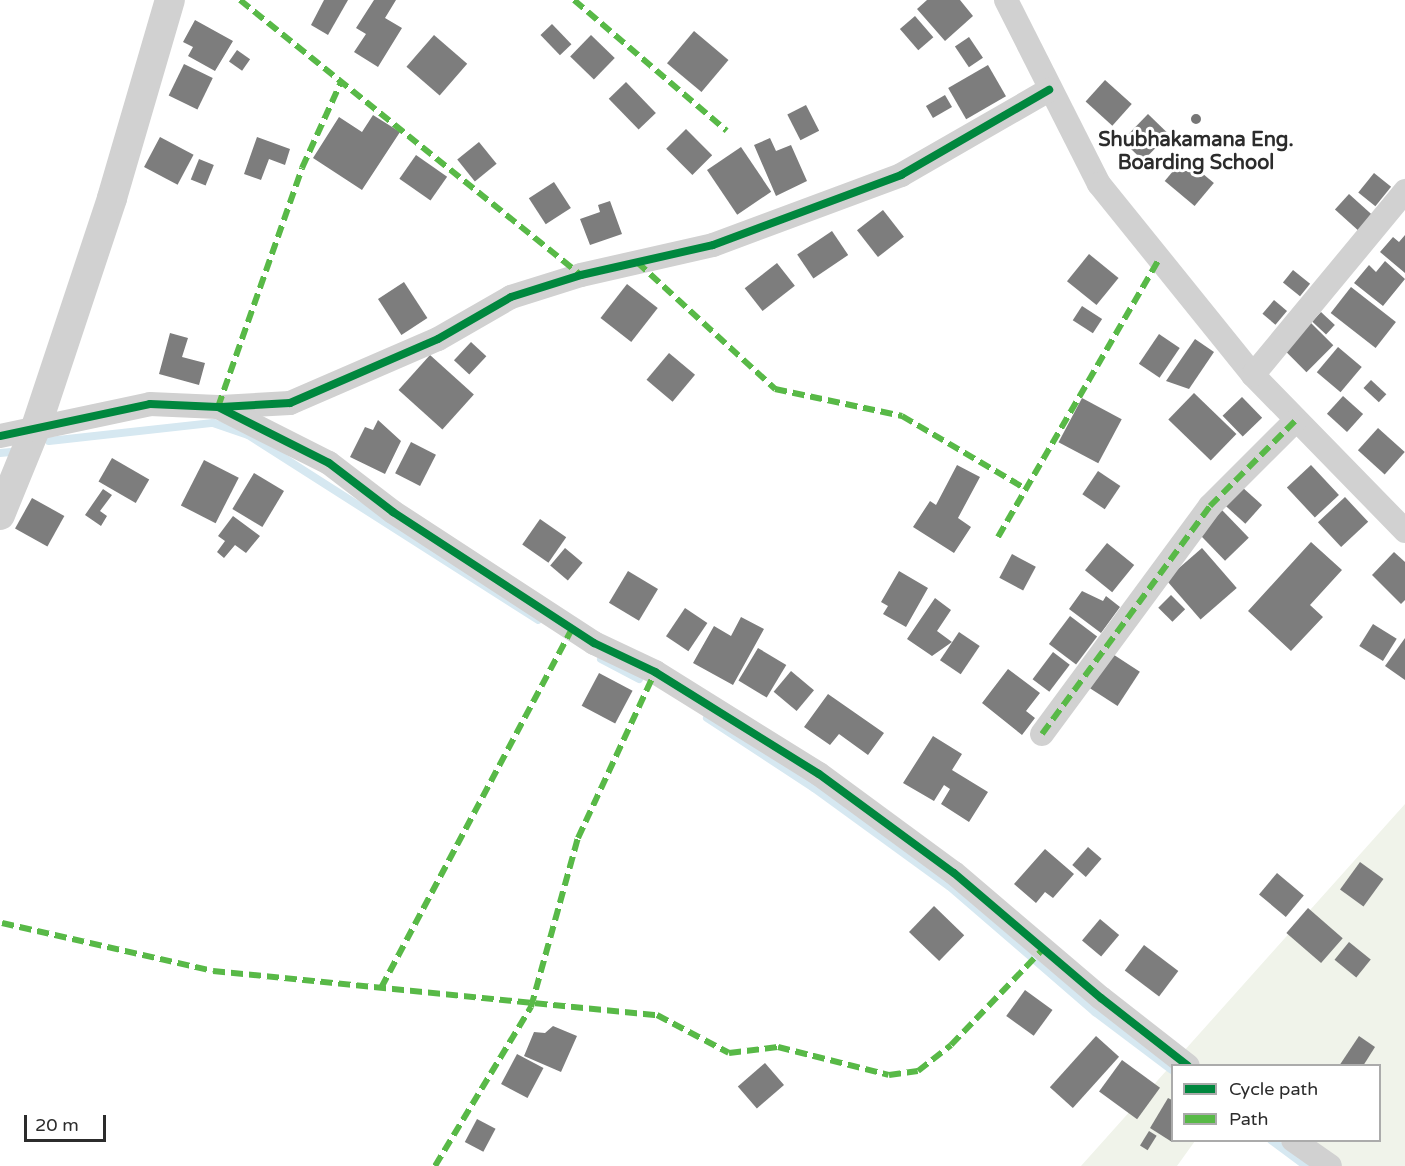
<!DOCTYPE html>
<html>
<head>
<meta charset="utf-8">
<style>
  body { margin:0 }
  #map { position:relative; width:1405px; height:1166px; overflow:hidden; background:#fff; font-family:"Varela Round",sans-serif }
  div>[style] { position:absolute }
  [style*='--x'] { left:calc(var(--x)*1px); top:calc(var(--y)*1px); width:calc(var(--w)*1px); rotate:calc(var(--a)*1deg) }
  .green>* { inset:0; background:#f0f3ea }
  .stream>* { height:8px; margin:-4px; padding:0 4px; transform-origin:4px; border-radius:4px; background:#d6e8f1 }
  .building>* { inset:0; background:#7d7d7d; transform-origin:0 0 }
  .minor>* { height:24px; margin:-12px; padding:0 12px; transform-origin:12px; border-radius:12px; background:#d1d1d1 }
  .tertiary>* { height:30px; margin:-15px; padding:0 15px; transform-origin:15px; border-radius:15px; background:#d1d1d1 }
  .quiet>* { height:6px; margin-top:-3px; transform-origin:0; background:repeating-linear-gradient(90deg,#58b947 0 12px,transparent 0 18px) }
  .cycleway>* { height:8px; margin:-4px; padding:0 4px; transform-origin:4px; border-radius:4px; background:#00873e }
  .dots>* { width:16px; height:16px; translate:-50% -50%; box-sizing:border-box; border:3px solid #fff; border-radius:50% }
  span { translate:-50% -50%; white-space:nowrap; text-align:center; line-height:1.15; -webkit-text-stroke:6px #fff; paint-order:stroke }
  .poi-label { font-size:20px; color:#2c2c2c; font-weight:700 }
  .legend { position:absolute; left:1171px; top:1064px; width:210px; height:78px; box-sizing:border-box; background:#fff; border:2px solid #ababab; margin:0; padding:8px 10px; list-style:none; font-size:18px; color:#2c2c2c }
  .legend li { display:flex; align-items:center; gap:12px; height:30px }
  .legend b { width:30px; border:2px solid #ababab }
  .scale { position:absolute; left:24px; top:1115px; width:82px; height:27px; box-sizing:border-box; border:3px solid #2c2c2c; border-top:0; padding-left:8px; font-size:18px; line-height:21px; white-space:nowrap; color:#2c2c2c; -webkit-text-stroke:4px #fff; paint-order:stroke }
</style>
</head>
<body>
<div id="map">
  <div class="green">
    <i style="clip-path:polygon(1405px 804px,1405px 1166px,1330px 1166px,1293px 1141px,1380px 1140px,1380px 1066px,1172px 1066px,1172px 1140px,1195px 1141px,1177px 1166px,1081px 1166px)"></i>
  </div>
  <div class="stream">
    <i style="--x:49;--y:441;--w:165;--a:-6.3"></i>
    <i style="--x:213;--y:423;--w:37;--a:19"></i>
    <i style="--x:248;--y:435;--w:344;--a:32.5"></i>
    <i style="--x:0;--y:453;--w:11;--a:-5"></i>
    <i style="--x:601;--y:659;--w:43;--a:27.8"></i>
    <i style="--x:707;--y:718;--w:128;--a:33.2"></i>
    <i style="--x:814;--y:788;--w:167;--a:36"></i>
    <i style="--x:949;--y:886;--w:193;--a:40.8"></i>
    <i style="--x:1095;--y:1012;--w:96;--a:37"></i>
    <i style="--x:1271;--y:1140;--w:44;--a:36.6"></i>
  </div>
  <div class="building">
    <i style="clip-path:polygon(324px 0,348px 0,328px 35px,311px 25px)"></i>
    <i style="clip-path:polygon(374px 0,396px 0,385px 18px,402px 28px,378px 67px,354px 52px,366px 34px,356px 28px)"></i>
    <i style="clip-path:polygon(927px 0,960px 0,973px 16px,945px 41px,917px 9px)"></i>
    <i style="left:915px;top:16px;width:28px;height:20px;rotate:49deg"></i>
    <i style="clip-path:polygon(195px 20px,233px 41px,215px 71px,188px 56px,193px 47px,183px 42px)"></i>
    <i style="left:552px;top:24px;width:28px;height:16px;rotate:46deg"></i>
    <i style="left:694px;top:31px;width:45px;height:42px;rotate:40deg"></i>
    <i style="left:434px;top:35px;width:44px;height:42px;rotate:41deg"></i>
    <i style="left:591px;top:35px;width:33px;height:30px;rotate:44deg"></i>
    <i style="left:969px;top:37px;width:25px;height:17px;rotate:56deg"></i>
    <i style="left:237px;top:50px;width:16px;height:14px;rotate:35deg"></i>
    <i style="left:184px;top:64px;width:32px;height:35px;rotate:26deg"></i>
    <i style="left:988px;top:65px;width:36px;height:46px;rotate:60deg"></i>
    <i style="left:1105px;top:80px;width:36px;height:29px;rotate:42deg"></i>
    <i style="left:626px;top:82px;width:43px;height:24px;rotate:46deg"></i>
    <i style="left:945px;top:95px;width:14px;height:22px;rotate:60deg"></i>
    <i style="left:806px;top:105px;width:29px;height:21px;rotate:63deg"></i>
    <i style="left:1148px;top:114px;width:29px;height:37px;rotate:44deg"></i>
    <i style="clip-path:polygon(373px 115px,400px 132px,362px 190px,313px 158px,339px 117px,362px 132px)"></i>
    <i style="left:686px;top:129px;width:37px;height:28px;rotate:45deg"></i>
    <i style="left:160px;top:137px;width:38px;height:34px;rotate:28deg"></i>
    <i style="clip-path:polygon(257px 137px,290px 149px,285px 165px,269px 159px,261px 180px,244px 174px)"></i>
    <i style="clip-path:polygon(770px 138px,776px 151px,791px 145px,807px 181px,776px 196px,754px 145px)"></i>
    <i style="left:479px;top:142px;width:28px;height:28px;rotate:51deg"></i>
    <i style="left:741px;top:147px;width:54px;height:41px;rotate:56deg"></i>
    <i style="left:416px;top:155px;width:38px;height:29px;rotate:35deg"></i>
    <i style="left:1184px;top:158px;width:39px;height:30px;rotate:40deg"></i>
    <i style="left:199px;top:159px;width:16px;height:22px;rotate:22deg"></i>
    <i style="left:1374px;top:173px;width:22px;height:25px;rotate:39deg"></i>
    <i style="left:554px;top:182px;width:31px;height:30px;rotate:57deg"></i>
    <i style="left:1349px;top:194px;width:31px;height:21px;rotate:42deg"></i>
    <i style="clip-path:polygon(610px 201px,622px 234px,590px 245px,580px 219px,600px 212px,598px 205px)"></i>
    <i style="left:883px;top:210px;width:34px;height:33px;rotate:52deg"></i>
    <i style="left:832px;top:231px;width:29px;height:42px;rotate:56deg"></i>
    <i style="clip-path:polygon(1405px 235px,1405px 273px,1380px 252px,1393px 237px,1399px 242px)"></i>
    <i style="left:1089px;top:254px;width:38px;height:35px;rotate:39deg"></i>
    <i style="clip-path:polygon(1385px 261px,1405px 279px,1383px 306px,1354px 283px,1369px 265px,1376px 272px)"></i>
    <i style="left:777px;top:263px;width:29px;height:41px;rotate:52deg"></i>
    <i style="left:1293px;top:270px;width:22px;height:16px;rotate:39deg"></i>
    <i style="left:404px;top:282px;width:43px;height:31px;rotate:57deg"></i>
    <i style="left:627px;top:284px;width:39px;height:43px;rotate:38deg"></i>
    <i style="left:1351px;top:287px;width:57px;height:33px;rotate:38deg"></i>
    <i style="left:1274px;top:300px;width:17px;height:18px;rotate:40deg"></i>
    <i style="left:1082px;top:306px;width:24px;height:17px;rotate:33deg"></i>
    <i style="left:1321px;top:312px;width:19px;height:13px;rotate:43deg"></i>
    <i style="left:1310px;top:322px;width:33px;height:38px;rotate:45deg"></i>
    <i style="clip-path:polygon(170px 333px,188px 338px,182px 357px,205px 363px,199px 385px,159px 374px)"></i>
    <i style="left:1159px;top:334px;width:25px;height:36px;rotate:34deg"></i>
    <i style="clip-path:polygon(1195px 339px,1214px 352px,1189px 389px,1166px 381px)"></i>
    <i style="left:471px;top:342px;width:21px;height:25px;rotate:43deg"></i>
    <i style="left:1338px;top:347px;width:31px;height:33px;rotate:40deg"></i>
    <i style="left:669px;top:353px;width:34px;height:35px;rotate:40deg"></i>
    <i style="left:430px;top:355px;width:59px;height:47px;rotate:42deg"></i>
    <i style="left:1371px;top:380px;width:21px;height:11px;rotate:43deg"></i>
    <i style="left:1194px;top:393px;width:59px;height:37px;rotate:44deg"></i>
    <i style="left:1343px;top:396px;width:27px;height:24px;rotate:42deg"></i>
    <i style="left:1242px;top:397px;width:29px;height:27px;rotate:46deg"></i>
    <i style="left:1082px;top:398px;width:45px;height:50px;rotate:28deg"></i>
    <i style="clip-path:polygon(378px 420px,401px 441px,385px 474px,350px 457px,365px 427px,373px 430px)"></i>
    <i style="left:1378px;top:428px;width:36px;height:30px;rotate:42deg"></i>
    <i style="left:411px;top:442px;width:28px;height:35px;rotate:27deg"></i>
    <i style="left:112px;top:458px;width:43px;height:27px;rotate:30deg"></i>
    <i style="left:204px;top:460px;width:39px;height:51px;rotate:27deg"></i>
    <i style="clip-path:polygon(957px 465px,980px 477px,958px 518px,971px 527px,954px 553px,913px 527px,930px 501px,936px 505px)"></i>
    <i style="left:1311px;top:465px;width:41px;height:33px;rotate:47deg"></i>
    <i style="left:1098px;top:471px;width:27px;height:28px;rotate:34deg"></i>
    <i style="left:254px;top:473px;width:35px;height:42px;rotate:31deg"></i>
    <i style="left:1242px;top:487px;width:27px;height:25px;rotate:42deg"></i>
    <i style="clip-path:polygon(103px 489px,112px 495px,100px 511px,107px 516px,101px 526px,85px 515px)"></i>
    <i style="left:1345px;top:497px;width:34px;height:37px;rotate:47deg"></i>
    <i style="left:32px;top:498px;width:37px;height:35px;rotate:29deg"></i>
    <i style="left:1221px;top:509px;width:40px;height:33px;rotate:46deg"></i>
    <i style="clip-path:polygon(233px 516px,260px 536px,246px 553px,235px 545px,224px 558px,217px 552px,225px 541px,218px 536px)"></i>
    <i style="left:540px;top:519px;width:32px;height:31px;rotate:35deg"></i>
    <i style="clip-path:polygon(1311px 542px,1342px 570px,1310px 605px,1323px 617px,1291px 651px,1248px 611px)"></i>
    <i style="left:1107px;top:543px;width:35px;height:35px;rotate:39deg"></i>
    <i style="left:565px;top:548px;width:23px;height:23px;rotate:40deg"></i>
    <i style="left:1202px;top:548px;width:53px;height:48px;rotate:49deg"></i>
    <i style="clip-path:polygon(1394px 552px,1405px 562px,1405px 600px,1401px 604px,1372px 575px)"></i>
    <i style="left:1012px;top:554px;width:27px;height:27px;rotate:28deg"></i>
    <i style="left:628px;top:571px;width:35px;height:37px;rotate:31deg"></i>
    <i style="clip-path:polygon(899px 571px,928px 588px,906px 627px,883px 614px,888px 606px,881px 602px)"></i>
    <i style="clip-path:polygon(1082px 591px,1103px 601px,1106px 596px,1120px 607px,1101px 633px,1069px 609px)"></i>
    <i style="left:1171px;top:595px;width:20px;height:18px;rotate:45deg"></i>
    <i style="clip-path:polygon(935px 598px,951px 610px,937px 631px,952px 642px,932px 656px,907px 639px)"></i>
    <i style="left:685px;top:608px;width:27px;height:34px;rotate:34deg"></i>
    <i style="left:1070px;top:616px;width:34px;height:35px;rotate:37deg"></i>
    <i style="clip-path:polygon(741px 617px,764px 629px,733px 685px,693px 663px,714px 626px,731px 636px)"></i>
    <i style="left:1373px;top:624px;width:28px;height:26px;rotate:32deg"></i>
    <i style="left:959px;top:632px;width:25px;height:34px;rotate:34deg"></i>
    <i style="clip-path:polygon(1405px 638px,1405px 680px,1385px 666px)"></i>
    <i style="left:758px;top:648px;width:33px;height:38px;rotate:31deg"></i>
    <i style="left:1108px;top:651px;width:38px;height:41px;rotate:33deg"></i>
    <i style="left:1053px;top:652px;width:21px;height:34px;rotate:37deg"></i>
    <i style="clip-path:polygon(1008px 669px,1040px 693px,1026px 711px,1035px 718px,1022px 735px,982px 703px)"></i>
    <i style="left:791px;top:671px;width:30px;height:27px;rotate:40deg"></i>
    <i style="left:599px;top:673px;width:38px;height:37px;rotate:28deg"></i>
    <i style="clip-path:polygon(828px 694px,884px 733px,868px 755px,839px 734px,830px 745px,804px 727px)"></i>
    <i style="clip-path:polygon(933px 736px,962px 754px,952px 770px,988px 792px,969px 822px,941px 804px,950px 789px,944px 785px,934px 801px,903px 783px)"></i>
    <i style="left:1088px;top:847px;width:18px;height:24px;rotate:41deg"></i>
    <i style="clip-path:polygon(1045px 849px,1074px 874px,1053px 898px,1045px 892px,1036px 903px,1014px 884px)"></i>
    <i style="left:1360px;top:862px;width:29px;height:34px;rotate:36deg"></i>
    <i style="left:1277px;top:873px;width:35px;height:28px;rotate:40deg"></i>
    <i style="left:934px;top:906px;width:42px;height:36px;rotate:44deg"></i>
    <i style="left:1308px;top:908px;width:46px;height:33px;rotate:41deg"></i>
    <i style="left:1100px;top:919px;width:25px;height:28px;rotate:40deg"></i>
    <i style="left:1349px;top:942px;width:28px;height:23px;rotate:39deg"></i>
    <i style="left:1144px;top:945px;width:43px;height:32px;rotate:37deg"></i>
    <i style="left:1025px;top:990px;width:34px;height:32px;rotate:36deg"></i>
    <i style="clip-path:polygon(553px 1026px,577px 1036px,561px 1072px,524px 1056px,534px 1032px,545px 1033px)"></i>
    <i style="left:1096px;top:1036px;width:31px;height:69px;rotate:42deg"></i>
    <i style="clip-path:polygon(1359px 1036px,1375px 1047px,1363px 1066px,1339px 1066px)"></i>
    <i style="left:517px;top:1054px;width:30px;height:34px;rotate:28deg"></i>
    <i style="left:1122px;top:1060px;width:47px;height:39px;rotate:36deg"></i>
    <i style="left:765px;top:1063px;width:29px;height:36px;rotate:49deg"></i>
    <i style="clip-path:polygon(1168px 1098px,1172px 1100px,1172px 1142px,1150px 1128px)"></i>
    <i style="left:477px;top:1119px;width:21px;height:26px;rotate:28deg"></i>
    <i style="left:1149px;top:1131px;width:9px;height:17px;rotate:32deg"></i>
  </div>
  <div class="minor">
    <i style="--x:1006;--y:0;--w:206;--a:63.2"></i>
    <i style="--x:1099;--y:184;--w:245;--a:51.1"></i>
    <i style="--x:1253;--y:375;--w:218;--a:45.7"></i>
    <i style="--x:1253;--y:375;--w:239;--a:-50.4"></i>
    <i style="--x:221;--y:407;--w:69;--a:-3.3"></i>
    <i style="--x:290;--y:403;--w:161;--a:-23.4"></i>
    <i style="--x:438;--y:339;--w:84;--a:-29.9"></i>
    <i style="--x:511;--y:297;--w:73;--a:-17.4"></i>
    <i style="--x:581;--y:275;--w:135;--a:-12.8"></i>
    <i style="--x:713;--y:245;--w:201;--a:-20.4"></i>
    <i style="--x:901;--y:175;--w:171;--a:-29.9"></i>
    <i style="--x:0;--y:436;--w:153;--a:-12"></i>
    <i style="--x:150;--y:404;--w:68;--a:2.5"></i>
    <i style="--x:218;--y:407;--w:124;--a:26.8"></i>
    <i style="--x:329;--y:463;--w:81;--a:37.4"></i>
    <i style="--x:393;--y:512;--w:240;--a:33.1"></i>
    <i style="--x:594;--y:643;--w:68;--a:25.4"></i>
    <i style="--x:655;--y:672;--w:193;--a:31.9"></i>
    <i style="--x:819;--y:774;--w:167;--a:36.3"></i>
    <i style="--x:954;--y:873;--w:193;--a:40.4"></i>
    <i style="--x:1101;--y:998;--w:110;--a:38"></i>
    <i style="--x:1042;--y:734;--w:283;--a:-53.6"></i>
    <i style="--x:1210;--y:506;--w:120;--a:-45"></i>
    <i style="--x:1293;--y:1140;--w:45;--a:35.1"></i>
  </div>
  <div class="tertiary">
    <i style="--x:0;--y:515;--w:95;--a:-67.8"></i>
    <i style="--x:36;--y:427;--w:241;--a:-71.6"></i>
    <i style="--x:112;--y:198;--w:206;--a:-73.7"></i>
  </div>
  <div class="quiet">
    <i style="--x:240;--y:0;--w:438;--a:38.9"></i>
    <i style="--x:574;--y:0;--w:201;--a:40.6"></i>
    <i style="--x:637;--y:262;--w:188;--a:42.6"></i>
    <i style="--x:775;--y:389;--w:130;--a:12"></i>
    <i style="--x:902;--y:416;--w:144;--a:30.5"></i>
    <i style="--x:218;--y:407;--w:253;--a:-70.6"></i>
    <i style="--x:302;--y:168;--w:94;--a:-65.6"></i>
    <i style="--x:998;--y:537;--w:323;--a:-59.9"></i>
    <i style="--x:1042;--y:734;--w:283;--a:-53.6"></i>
    <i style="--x:1210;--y:506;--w:120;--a:-45"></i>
    <i style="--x:2;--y:923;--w:216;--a:12.8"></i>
    <i style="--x:213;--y:971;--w:446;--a:5.7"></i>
    <i style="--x:657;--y:1015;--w:81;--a:27.8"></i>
    <i style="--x:729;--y:1053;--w:49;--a:-7"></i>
    <i style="--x:778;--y:1047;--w:114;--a:14.2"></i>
    <i style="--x:889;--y:1075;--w:29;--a:-8"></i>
    <i style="--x:918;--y:1071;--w:42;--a:-38.2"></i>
    <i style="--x:951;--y:1045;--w:133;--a:-46.2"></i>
    <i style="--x:381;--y:988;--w:407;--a:-62"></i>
    <i style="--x:435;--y:1166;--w:186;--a:-58.9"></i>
    <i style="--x:531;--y:1007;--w:175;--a:-74.5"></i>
    <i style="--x:578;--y:838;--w:183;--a:-65.1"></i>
  </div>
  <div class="cycleway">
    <i style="--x:221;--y:407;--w:69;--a:-3.3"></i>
    <i style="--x:290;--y:403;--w:161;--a:-23.4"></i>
    <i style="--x:438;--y:339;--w:84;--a:-29.9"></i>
    <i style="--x:511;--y:297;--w:73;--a:-17.4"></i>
    <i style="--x:581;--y:275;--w:135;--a:-12.8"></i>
    <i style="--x:713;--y:245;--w:201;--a:-20.4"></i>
    <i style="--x:901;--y:175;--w:171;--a:-29.9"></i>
    <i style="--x:0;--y:436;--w:153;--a:-12"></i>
    <i style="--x:150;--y:404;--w:68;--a:2.5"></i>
    <i style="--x:218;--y:407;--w:124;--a:26.8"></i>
    <i style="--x:329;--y:463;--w:81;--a:37.4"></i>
    <i style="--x:393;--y:512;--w:240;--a:33.1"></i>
    <i style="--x:594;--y:643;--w:68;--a:25.4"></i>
    <i style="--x:655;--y:672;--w:193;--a:31.9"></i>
    <i style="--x:819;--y:774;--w:167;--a:36.3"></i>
    <i style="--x:954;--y:873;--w:193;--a:40.4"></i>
    <i style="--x:1101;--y:998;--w:110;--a:38"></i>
  </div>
  <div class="dots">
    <i style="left:1196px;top:119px;background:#767676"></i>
  </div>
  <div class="poi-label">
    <span style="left:1196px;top:152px">Shubhakamana Eng.<br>Boarding School</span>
  </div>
  <ul class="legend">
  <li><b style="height:8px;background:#00873e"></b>Cycle path</li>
  <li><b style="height:8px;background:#58b947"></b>Path</li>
  </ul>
  <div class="scale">20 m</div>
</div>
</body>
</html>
